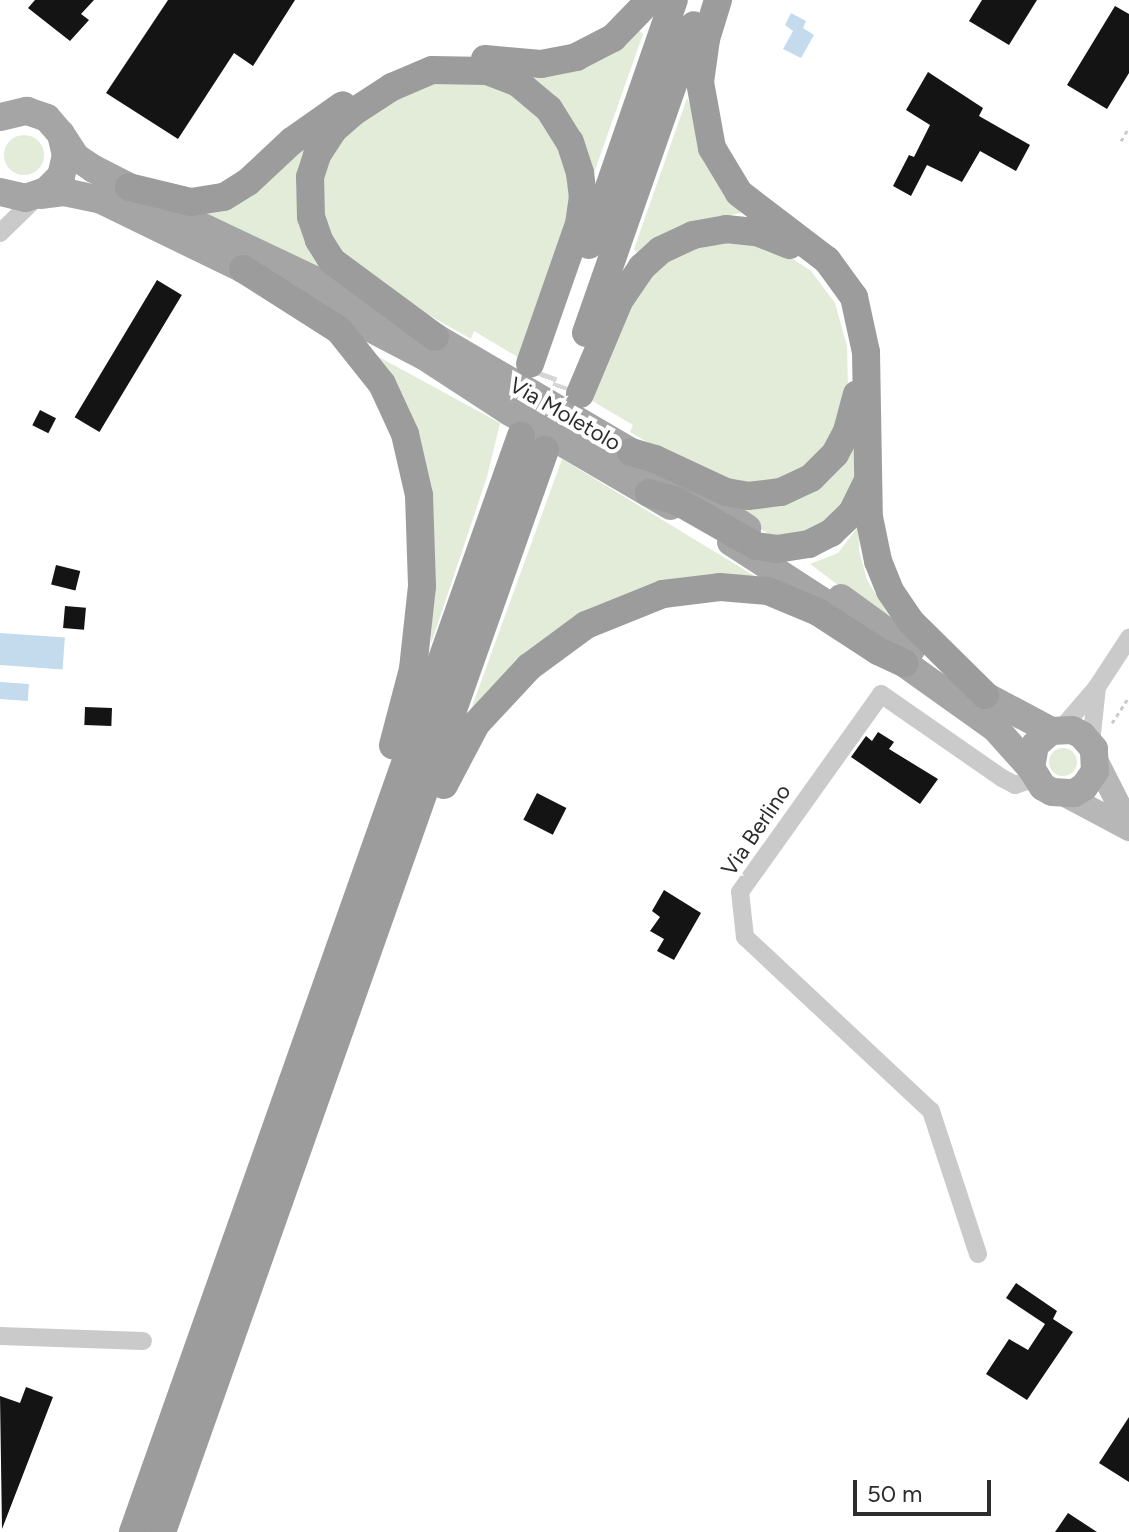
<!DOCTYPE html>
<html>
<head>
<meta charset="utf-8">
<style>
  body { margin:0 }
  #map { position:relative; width:1129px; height:1532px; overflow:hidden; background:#fff; font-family:Figtree,sans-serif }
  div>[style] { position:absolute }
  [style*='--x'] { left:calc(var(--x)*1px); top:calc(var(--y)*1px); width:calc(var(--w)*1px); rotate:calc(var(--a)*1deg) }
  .green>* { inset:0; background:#e2ecd9 }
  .round { border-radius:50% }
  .water>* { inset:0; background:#c3dbed; transform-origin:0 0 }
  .building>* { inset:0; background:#141414; transform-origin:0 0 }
  .trunk-tunnel>* { height:28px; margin-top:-14px; transform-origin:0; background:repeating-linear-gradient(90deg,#d5d5d5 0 28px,transparent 0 42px) }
  .path>* { height:3px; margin-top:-1.5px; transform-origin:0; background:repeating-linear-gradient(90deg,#cacaca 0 4px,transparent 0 8px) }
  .minor>* { height:18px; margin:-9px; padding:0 9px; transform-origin:9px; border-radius:9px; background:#cacaca }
  .secondary>* { height:24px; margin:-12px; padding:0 12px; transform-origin:12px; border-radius:12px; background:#b7b7b7 }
  .primary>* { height:28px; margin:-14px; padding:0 14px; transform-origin:14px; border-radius:14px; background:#a5a5a5 }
  .trunk>* { height:28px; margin:-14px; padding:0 14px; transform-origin:14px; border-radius:14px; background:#9c9c9c }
  span { translate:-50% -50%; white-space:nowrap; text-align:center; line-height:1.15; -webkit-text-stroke:8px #fff; paint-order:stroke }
  .street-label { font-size:22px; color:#2d2d2d }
  .scale { position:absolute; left:853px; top:1480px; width:138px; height:36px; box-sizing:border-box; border:4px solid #2d2d2d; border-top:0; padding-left:10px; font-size:24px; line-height:28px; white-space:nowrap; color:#2d2d2d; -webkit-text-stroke:6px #fff; paint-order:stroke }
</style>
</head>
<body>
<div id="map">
  <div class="green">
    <i style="clip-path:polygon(640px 31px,643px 34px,594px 173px,527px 74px)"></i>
    <i style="clip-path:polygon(467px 77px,528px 102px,568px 161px,571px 213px,521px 359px,474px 331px,471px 339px,376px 285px,337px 255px,317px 195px,334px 144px,408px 87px)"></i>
    <i style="clip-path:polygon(687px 98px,741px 213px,699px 222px,636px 252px,634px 249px)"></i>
    <i class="round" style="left:4px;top:135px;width:40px;height:40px"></i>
    <i style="clip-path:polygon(309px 140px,319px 267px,200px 212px)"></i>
    <i style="clip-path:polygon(716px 238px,781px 251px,811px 271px,835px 303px,847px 346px,848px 390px,842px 421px,809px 467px,754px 487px,696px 471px,630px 432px,633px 425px,589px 399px,615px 327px,656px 265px)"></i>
    <i style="clip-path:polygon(377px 356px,500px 423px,487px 477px,431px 644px,432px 586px)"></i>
    <i style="clip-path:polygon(856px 441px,854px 491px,818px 530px,773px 537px,731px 509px)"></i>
    <i style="clip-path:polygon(562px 459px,763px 581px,663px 585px,470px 712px)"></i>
    <i style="clip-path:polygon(860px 524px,859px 550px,867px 580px,897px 629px,810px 564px,838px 553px)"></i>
    <i class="round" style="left:1049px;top:748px;width:28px;height:28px"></i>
  </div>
  <div class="water">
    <i style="clip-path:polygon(791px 13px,806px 21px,803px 28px,814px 35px,801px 58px,783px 49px,793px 31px,785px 25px)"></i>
    <i style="left:0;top:633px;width:65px;height:32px;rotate:4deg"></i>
    <i style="left:0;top:682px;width:29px;height:17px;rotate:4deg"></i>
  </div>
  <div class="building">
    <i style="clip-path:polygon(35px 0,94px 0,81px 14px,89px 20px,70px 41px,28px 8px)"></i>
    <i style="clip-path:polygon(168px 0,295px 0,253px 66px,234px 53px,178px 139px,106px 93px)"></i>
    <i style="clip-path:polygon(982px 0,1037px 0,1009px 45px,969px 21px)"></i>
    <i style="clip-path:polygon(1115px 6px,1129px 14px,1129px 73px,1107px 109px,1067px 85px)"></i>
    <i style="clip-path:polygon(928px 72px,983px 108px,979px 116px,1030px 145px,1016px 171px,980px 151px,962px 182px,927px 165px,911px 196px,893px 186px,909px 155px,914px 157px,930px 125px,906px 110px)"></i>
    <i style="left:157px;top:280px;width:29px;height:160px;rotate:31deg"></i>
    <i style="left:40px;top:410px;width:18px;height:17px;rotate:27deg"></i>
    <i style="left:56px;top:565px;width:25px;height:20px;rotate:14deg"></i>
    <i style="left:65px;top:606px;width:21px;height:22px;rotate:5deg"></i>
    <i style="left:85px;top:707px;width:27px;height:18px;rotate:2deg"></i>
    <i style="clip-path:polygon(878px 732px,894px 742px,889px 749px,938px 779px,920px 804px,851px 757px,866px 736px,872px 741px)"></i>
    <i style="left:537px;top:793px;width:33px;height:30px;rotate:27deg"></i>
    <i style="clip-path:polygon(664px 890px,701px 913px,674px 960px,657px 951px,664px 939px,650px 931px,660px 917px,652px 911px)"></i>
    <i style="clip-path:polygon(1016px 1283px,1057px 1311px,1053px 1319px,1073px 1332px,1027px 1400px,986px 1374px,1009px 1339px,1028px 1350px,1045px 1324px,1006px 1298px)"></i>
    <i style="clip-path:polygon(26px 1387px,53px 1397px,2px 1529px,0 1396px,20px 1403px)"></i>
    <i style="clip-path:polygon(1129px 1417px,1129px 1482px,1099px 1463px)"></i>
    <i style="clip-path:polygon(1068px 1513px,1097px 1532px,1055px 1532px)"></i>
  </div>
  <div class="trunk-tunnel">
    <i style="--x:528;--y:417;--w:47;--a:-70"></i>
    <i style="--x:552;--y:430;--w:46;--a:-71.2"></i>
  </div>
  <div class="path">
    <i style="--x:1121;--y:141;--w:16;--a:-60"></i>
    <i style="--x:1112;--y:723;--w:31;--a:-57"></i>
  </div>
  <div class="minor">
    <i style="--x:0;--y:233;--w:53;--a:-44.2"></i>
    <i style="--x:1061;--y:729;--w:55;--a:-49.4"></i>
    <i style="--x:1097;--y:687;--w:59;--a:-56.9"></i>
    <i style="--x:1091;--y:743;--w:56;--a:-83.9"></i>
    <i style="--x:978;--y:1254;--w:151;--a:-108.2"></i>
    <i style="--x:931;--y:1111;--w:255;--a:-136.9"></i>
    <i style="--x:745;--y:937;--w:45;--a:-96.3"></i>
    <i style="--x:740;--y:892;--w:243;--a:-54.5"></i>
    <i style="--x:881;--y:694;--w:147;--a:34.8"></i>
    <i style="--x:1002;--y:778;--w:15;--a:28"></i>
    <i style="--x:1015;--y:785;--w:21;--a:-19"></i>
    <i style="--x:0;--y:1336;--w:143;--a:2"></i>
  </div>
  <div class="secondary">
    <i style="--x:1096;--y:760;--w:73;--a:63.1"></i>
    <i style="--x:1063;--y:794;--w:75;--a:27.9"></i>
  </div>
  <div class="primary">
    <i style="--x:0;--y:117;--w:28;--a:-13"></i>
    <i style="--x:27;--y:111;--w:21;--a:19"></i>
    <i style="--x:47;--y:118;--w:21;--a:49"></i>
    <i style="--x:61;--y:134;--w:22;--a:77"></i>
    <i style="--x:66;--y:155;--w:22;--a:103"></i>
    <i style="--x:61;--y:176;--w:21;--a:135"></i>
    <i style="--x:46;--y:191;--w:21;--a:161"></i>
    <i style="--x:26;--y:198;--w:27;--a:-167"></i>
    <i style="--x:61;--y:134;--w:27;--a:57"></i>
    <i style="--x:76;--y:157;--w:22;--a:34"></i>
    <i style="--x:94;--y:169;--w:44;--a:27.1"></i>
    <i style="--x:133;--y:189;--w:28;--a:35"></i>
    <i style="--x:156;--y:205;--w:309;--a:25.3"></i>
    <i style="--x:435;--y:337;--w:227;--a:30.4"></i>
    <i style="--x:631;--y:452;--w:139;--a:33.2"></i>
    <i style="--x:40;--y:195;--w:24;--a:-7"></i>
    <i style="--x:64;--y:192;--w:38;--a:12"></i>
    <i style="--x:101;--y:200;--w:158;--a:25.9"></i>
    <i style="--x:243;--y:269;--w:32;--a:16"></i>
    <i style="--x:274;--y:278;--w:169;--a:27.5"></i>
    <i style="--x:424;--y:356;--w:103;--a:33.1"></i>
    <i style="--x:510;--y:412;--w:186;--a:30.3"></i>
    <i style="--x:731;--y:542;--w:142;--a:32.9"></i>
    <i style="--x:841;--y:598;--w:87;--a:36.1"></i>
    <i style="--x:887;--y:646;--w:24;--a:45"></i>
    <i style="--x:904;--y:663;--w:112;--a:35.5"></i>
    <i style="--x:995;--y:728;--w:54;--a:48"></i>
    <i style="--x:1031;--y:768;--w:22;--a:58"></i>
    <i style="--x:1043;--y:787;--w:10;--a:29"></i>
    <i style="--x:1052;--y:792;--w:22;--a:3"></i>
    <i style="--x:1074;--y:793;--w:12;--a:-31"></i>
    <i style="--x:1084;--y:787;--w:19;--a:-55"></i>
    <i style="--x:1095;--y:771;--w:22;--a:-93"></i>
    <i style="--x:1094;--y:749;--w:18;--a:-131"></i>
    <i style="--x:1082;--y:735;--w:11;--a:-153"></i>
    <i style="--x:1072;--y:730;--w:21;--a:177"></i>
    <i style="--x:1051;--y:731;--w:21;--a:139"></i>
    <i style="--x:1035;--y:745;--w:23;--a:100"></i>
    <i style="--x:965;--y:685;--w:98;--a:28.1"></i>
  </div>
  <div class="trunk">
    <i style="--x:718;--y:0;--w:41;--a:107.1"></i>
    <i style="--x:706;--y:39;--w:43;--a:97.9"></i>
    <i style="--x:700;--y:82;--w:67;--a:79.7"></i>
    <i style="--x:712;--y:148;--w:52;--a:59"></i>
    <i style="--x:739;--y:193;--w:111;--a:37.3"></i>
    <i style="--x:827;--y:260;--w:46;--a:53.9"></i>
    <i style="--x:854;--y:297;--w:56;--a:77.7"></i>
    <i style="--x:866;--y:352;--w:165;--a:89"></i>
    <i style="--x:869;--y:517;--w:45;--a:78.4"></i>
    <i style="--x:878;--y:561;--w:32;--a:68"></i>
    <i style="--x:890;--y:591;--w:37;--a:56"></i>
    <i style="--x:911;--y:622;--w:104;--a:44.6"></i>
    <i style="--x:485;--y:59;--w:56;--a:5.1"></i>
    <i style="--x:541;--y:64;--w:36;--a:-11"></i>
    <i style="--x:576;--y:57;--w:42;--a:-27.2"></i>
    <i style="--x:613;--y:38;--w:53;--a:-45.8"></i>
    <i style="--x:129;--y:187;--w:64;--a:13.6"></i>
    <i style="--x:191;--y:202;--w:33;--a:-9"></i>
    <i style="--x:224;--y:197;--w:28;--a:-32"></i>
    <i style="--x:248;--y:182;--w:60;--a:-43"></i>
    <i style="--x:292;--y:141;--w:62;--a:-35.2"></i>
    <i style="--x:589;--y:245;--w:259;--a:-70.9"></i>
    <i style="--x:243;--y:269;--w:114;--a:32.4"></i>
    <i style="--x:339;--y:330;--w:69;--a:51.5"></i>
    <i style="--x:382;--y:384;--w:55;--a:65.3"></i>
    <i style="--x:405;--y:434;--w:63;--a:77.1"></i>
    <i style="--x:419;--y:495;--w:91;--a:88.1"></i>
    <i style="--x:422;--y:586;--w:83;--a:96.2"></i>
    <i style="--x:413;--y:669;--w:79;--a:104.7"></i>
    <i style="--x:586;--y:333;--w:326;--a:-70.7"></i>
    <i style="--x:435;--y:337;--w:128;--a:-143.6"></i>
    <i style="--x:332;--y:261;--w:25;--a:-122"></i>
    <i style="--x:319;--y:240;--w:24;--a:-109"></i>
    <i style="--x:311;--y:217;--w:40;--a:-91.4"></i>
    <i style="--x:310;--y:177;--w:23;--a:-72"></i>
    <i style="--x:317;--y:155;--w:30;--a:-57"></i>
    <i style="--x:333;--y:130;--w:29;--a:-41"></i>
    <i style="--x:355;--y:111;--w:44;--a:-33"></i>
    <i style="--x:392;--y:87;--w:43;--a:-23"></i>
    <i style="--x:432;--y:70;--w:55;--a:1"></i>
    <i style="--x:487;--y:71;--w:33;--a:21"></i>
    <i style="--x:518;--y:83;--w:40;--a:40"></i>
    <i style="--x:549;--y:109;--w:39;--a:58"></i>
    <i style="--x:570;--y:142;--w:33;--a:72"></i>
    <i style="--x:580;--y:173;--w:23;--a:83"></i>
    <i style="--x:583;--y:196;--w:28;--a:98"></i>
    <i style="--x:579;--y:224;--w:148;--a:109.3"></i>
    <i style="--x:580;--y:394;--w:101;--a:-67.2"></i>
    <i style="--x:619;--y:301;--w:41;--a:-55.9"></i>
    <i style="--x:642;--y:267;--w:25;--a:-42"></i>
    <i style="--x:661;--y:250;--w:35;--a:-25"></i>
    <i style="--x:693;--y:235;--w:34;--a:-10"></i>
    <i style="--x:726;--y:229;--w:31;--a:6"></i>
    <i style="--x:757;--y:232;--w:35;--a:22"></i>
    <i style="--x:631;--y:452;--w:25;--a:16"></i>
    <i style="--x:655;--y:459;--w:78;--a:24.9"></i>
    <i style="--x:726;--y:492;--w:22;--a:10"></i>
    <i style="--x:748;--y:496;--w:33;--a:-7"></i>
    <i style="--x:781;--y:492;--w:33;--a:-25"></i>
    <i style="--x:811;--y:478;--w:34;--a:-45"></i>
    <i style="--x:835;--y:454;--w:26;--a:-62"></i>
    <i style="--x:847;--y:431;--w:38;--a:-75"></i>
    <i style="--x:649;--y:493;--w:29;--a:16"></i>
    <i style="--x:677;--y:501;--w:91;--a:29.7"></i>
    <i style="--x:756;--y:546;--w:21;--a:8"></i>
    <i style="--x:777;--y:549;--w:32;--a:-9"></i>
    <i style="--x:809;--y:544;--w:25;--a:-27"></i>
    <i style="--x:831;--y:533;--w:29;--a:-44"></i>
    <i style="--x:852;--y:513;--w:32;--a:-64"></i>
    <i style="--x:444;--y:785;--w:69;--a:-62.3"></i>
    <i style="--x:476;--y:724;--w:78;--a:-47.1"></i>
    <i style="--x:529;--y:667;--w:71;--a:-36.4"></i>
    <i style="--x:586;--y:625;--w:83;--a:-21.9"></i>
    <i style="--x:663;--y:594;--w:57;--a:-7"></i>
    <i style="--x:720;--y:587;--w:48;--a:4.8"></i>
    <i style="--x:768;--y:591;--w:54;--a:22.8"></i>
    <i style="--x:818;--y:612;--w:72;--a:33"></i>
    <i style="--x:878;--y:651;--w:29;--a:25"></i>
    <i style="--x:133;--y:1532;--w:1163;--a:-70.51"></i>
    <i style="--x:162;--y:1532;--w:1148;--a:-70.51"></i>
  </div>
  <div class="street-label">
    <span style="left:565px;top:414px;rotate:30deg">Via Moletolo</span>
    <span style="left:756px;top:830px;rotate:-56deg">Via Berlino</span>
  </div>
  <div class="scale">50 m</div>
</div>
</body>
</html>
